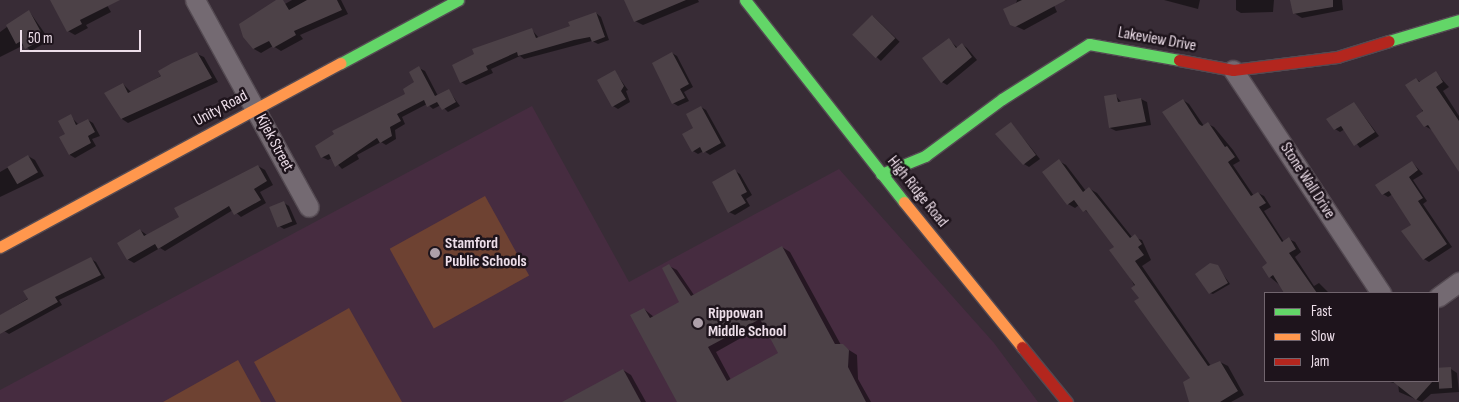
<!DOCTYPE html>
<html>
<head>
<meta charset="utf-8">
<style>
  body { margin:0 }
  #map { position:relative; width:1459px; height:402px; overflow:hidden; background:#382c36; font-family:"Sofia Sans Condensed",sans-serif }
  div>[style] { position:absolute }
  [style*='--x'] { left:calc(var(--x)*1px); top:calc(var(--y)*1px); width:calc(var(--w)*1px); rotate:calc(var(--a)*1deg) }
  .built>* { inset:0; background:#462c40 }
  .green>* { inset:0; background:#6e4232; transform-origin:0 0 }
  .shadow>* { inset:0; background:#0007; transform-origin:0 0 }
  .building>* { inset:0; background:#4c4147; transform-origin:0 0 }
  .roads { filter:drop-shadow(1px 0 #544a52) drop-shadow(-1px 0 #544a52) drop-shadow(0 1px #544a52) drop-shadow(0 -1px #544a52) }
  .street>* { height:19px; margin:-9.5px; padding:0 9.5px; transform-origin:9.5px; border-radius:9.5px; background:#746a72 }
  .fast>* { height:11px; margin:-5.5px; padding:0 5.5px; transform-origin:5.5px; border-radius:5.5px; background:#63d668 }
  .slow>* { height:11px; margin:-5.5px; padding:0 5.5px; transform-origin:5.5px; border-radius:5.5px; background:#ff974d }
  .jam>* { height:11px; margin:-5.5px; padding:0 5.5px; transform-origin:5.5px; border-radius:5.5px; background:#b3261e }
  .dots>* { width:14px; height:14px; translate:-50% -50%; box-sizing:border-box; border:2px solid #1e141c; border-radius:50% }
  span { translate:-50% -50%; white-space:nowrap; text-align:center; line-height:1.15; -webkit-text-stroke:5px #1e141c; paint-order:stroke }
  .street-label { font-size:16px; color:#eddee9 }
  .poi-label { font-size:16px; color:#eddee9; font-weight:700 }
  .left { translate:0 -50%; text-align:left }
  .legend { position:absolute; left:1264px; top:292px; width:175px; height:90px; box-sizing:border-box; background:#1e141c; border:1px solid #71656e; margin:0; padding:6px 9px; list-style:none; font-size:15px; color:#eddee9 }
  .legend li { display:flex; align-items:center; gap:10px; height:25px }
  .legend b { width:25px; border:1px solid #71656e }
  .scale { position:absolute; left:20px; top:30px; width:121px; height:22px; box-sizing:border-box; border:2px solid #eddee9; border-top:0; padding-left:6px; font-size:15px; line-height:18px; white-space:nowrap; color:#eddee9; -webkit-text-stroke:4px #1e141c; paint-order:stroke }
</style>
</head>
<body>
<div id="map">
  <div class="built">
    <i style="clip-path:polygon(532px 106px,629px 282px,839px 169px,994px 343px,1038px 402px,0 402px,0 390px)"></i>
  </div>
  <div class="green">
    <i style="left:485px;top:196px;width:91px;height:109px;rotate:61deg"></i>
    <i style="clip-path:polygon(349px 308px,402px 402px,276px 402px,254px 362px)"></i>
    <i style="clip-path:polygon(238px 360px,261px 402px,163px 402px)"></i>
  </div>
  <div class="shadow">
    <i style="clip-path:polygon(52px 0,104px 0,111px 12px,86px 25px,88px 28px,75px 35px,68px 31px)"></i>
    <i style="clip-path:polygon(292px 0,341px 0,348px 14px,300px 35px,303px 39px,281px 51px,273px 46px,261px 53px,254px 49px,285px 4px)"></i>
    <i style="clip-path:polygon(626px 0,698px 0,699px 2px,643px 25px,635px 21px)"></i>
    <i style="clip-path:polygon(1017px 0,1067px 0,1053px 3px,1057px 12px,1024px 30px,1011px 24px)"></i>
    <i style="clip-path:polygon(1164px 0,1200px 0,1198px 9px)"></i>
    <i style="clip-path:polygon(1236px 0,1274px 0,1273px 12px,1241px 13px,1236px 10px)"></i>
    <i style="clip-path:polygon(1291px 0,1342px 0,1343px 10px,1302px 18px,1294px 13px)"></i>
    <i style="clip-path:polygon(29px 11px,46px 35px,42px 38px,45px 43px,31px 51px,24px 45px,0 57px,0 32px)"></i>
    <i style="clip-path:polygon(596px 13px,601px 17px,609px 40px,598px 44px,592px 41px,524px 59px,520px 56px,491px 69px,493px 73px,466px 85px,461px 82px,532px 30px,539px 38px,571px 27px)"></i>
    <i style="left:873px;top:16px;width:37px;height:27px;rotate:44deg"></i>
    <i style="clip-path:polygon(949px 40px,958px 48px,962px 44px,967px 48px,977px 60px,947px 85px,942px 82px)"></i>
    <i style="clip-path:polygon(672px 53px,677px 56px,693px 87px,684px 92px,689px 101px,678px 106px,673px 103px)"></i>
    <i style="clip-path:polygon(197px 54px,204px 57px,218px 82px,128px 123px,122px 119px,123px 84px,132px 93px)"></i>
    <i style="clip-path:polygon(419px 68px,425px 71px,438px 96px,449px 91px,460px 106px,448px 112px,441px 105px,433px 109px,427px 104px,402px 117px,405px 124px,395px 130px,396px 139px,386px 145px,381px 142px,357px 155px,359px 159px,342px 169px,332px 158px,328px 160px,322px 157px,407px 95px,416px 83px)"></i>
    <i style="clip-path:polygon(615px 72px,628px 90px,626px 91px,630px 102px,618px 109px,613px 106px)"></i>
    <i style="clip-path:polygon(1436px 73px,1449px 87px,1443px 91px,1459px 116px,1459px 170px,1432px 130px,1425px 126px,1416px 79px,1421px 82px)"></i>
    <i style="clip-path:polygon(1116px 96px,1122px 103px,1141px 99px,1147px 102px,1151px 125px,1116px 131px,1110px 128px)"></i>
    <i style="clip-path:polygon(1183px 100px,1189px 104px,1204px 126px,1208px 124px,1214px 127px,1233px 150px,1240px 161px,1233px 165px,1254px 196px,1258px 193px,1264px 196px,1271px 207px,1264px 211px,1284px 242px,1289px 239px,1295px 242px,1301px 252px,1295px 257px,1314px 286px,1319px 283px,1329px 293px,1289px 293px,1270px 277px,1269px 263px)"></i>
    <i style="clip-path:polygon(1354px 103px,1379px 136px,1360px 148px,1345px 129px,1340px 132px,1335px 129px)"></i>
    <i style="clip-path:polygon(701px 107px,706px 110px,726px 146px,710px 155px,704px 151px,698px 154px,693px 151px,694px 128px)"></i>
    <i style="clip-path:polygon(70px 116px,79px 125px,88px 120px,93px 123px,100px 136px,92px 139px,96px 146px,75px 158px,70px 155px,61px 138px,67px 134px)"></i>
    <i style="clip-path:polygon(1011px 123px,1040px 159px,1029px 167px,1024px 164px)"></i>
    <i style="clip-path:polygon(28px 156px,35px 160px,44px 176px,0 197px,0 172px)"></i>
    <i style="clip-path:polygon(1059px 161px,1066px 165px,1086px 191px,1090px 189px,1097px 193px,1132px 237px,1142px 240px,1151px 260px,1142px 266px,1211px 366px,1220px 362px,1228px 366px,1244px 395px,1231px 402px,1191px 402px,1184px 383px,1192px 378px,1140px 298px,1116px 247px,1092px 216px,1079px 205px,1075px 208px,1068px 204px)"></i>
    <i style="clip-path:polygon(1412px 162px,1423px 174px,1413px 180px,1427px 201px,1423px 204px,1452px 247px,1429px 262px,1424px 259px,1413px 225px,1393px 194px,1388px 197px,1383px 194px)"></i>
    <i style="clip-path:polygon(258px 166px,265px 170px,273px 185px,260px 192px,266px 203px,241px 217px,233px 210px,165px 251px,160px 248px,134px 263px,127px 259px,140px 230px,147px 235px,181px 217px)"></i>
    <i style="clip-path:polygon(735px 171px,740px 174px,752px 195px,746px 199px,750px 206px,735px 215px,729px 212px)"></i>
    <i style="clip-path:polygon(284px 203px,289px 206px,297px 224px,284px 229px,279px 226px)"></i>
    <i style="clip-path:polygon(evenodd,782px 247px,790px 252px,841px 345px,857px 355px,858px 379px,871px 402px,679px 402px,644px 309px,654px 317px,681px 303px,669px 266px,677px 270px,694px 295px,782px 247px,764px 325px,780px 353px,731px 380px,716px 352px,764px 325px)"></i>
    <i style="clip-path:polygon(91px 259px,96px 262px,105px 278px,59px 300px,62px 305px,9px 334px,4px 331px,0 316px)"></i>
    <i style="clip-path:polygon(1217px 266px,1230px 284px,1213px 294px,1210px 293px)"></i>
    <i style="clip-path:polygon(1438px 369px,1451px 369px,1457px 373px,1459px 392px,1431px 394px,1422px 402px,1399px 392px,1398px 384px,1386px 381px,1438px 381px)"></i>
    <i style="clip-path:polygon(623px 370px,631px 375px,646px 402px,565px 402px)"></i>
  </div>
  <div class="building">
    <i style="clip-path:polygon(50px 0,120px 0,80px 20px,82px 24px,67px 32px)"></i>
    <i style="clip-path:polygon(276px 0,283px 0,289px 10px,307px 0,337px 0,342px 10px,294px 31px,296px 35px,273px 48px,269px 41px,253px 49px,243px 37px,239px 24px)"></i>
    <i style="clip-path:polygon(624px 0,686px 0,634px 22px)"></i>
    <i style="clip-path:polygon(1022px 0,1066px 0,1015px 27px,1010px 25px,1003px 9px)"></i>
    <i style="clip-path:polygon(1290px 0,1333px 0,1333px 7px,1293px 14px)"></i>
    <i style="clip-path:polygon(29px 10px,41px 32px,37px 34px,41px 40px,25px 49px,21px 41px,16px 44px,6px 25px)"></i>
    <i style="clip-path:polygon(596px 12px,605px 37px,592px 42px,590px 37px,574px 40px,518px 56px,517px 52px,486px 66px,488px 70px,460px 83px,452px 65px,474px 54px,472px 49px,532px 28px,536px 38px,570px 26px,568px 22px)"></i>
    <i style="left:872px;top:15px;width:33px;height:28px;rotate:45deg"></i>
    <i style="clip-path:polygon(949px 38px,956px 48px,962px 43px,972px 57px,941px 83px,922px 58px)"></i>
    <i style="clip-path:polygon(197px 52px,212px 78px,121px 119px,104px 93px,123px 83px,128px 93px,161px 76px,158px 71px,172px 63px)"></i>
    <i style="clip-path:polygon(672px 52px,689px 84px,680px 89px,685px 98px,672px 104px,652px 63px)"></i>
    <i style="clip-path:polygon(419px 66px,435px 96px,449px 89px,456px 102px,442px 110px,437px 102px,427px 107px,424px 100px,397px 114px,401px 121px,390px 127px,392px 136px,380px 143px,377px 138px,335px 167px,329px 154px,321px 158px,315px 146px,334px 134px,332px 131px,405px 94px,403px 89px,414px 82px,409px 72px)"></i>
    <i style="clip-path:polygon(615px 70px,624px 86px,621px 91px,626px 99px,612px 107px,597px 80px)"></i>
    <i style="clip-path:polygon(1436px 71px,1443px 82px,1436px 87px,1459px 121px,1459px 172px,1428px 125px,1424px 127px,1416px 116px,1423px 111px,1405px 85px,1416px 78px,1419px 82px)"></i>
    <i style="clip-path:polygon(1116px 94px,1118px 102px,1141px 98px,1146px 122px,1109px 128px,1104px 96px)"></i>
    <i style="clip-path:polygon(1183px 99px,1199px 124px,1202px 126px,1208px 122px,1225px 147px,1227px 146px,1235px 157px,1228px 162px,1251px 196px,1258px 192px,1266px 203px,1259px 207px,1282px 242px,1289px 237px,1296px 249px,1289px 253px,1317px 293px,1284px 293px,1273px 275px,1269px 278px,1262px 267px,1267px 263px,1162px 112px)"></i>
    <i style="clip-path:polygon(1354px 102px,1375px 132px,1354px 146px,1341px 126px,1334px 130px,1326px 119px)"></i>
    <i style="clip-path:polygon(701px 106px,721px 143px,703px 153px,700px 147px,692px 152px,682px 134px,693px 128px,686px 114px)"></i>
    <i style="clip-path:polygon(71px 114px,76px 125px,88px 119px,95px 132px,88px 136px,91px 143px,69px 155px,59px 137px,65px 134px,58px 121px)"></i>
    <i style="clip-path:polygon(1011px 122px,1036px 155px,1023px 165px,995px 134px)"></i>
    <i style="left:28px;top:155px;width:20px;height:24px;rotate:60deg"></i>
    <i style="clip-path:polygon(1059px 159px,1083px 192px,1089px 187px,1130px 238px,1135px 234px,1142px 244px,1138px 247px,1144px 255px,1135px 261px,1208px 366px,1220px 361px,1238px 391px,1220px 402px,1189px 402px,1183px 382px,1190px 378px,1134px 301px,1139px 298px,1131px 288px,1135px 285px,1109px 250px,1114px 247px,1086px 210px,1083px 212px,1074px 200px,1067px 205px,1042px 172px)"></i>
    <i style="clip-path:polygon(1412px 161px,1418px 170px,1409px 177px,1423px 198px,1418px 201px,1447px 244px,1423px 260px,1401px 231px,1411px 225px,1389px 191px,1382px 195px,1375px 185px)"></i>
    <i style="clip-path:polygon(258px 165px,267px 181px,254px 189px,261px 200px,234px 215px,229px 206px,158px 249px,155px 244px,127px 260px,117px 243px,140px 229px,144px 236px,179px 217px,174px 208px)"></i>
    <i style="clip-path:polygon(735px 169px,747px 192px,741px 195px,746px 203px,728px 213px,712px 182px)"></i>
    <i style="left:284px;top:201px;width:22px;height:16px;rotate:68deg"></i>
    <i style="clip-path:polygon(evenodd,782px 246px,835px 344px,843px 344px,849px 350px,848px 367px,866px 402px,677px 402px,630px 315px,644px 308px,650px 318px,679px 302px,662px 268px,669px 264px,691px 296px,782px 246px,760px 319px,778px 353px,727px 381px,708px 347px,760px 319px)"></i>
    <i style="clip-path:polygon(91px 257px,101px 275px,55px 297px,58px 302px,0 334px,0 315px,28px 299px,23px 291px)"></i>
    <i style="clip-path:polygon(1210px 263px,1218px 265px,1228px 283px,1209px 294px,1195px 274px)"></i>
    <i style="left:1451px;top:367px;width:21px;height:13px;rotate:87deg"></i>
    <i style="clip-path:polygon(623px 369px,641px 402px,562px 402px)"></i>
    <i style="clip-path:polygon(1392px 381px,1433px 381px,1416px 400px)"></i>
  </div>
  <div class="roads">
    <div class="street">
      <i style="--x:195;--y:0;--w:236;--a:61.2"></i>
      <i style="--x:1233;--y:70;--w:268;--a:56.4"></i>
      <i style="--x:1438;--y:297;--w:26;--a:-36"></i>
    </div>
    <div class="fast">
      <i style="--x:745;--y:0;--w:257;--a:51.8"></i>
      <i style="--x:1389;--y:41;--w:73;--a:-16.7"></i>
      <i style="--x:341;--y:63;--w:133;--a:-28.3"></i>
      <i style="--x:881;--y:174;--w:48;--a:-22.2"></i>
      <i style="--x:925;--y:156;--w:96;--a:-36.5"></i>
      <i style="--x:1002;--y:99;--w:103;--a:-32.3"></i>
      <i style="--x:1089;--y:44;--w:91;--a:10.1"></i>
    </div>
    <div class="slow">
      <i style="--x:904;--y:202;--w:187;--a:50.9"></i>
      <i style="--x:0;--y:247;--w:387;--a:-28.4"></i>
    </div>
    <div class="jam">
      <i style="--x:1179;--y:60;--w:55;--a:10.5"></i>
      <i style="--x:1233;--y:70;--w:105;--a:-7.1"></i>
      <i style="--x:1337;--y:57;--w:54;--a:-17.1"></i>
      <i style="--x:1022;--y:347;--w:71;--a:50.7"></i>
    </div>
  </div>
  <div class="dots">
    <i style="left:435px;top:253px;background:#aea0aa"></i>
    <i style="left:698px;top:323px;background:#aea0aa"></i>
  </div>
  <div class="street-label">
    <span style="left:1157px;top:40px;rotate:10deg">Lakeview Drive</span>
    <span style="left:221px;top:109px;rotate:-28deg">Unity Road</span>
    <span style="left:274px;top:143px;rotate:62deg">Kijek Street</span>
    <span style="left:1307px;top:181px;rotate:57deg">Stone Wall Drive</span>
    <span style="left:917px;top:192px;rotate:51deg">High Ridge Road</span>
  </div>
  <div class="poi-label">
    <span class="left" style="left:445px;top:253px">Stamford<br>Public Schools</span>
    <span class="left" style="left:708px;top:323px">Rippowan<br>Middle School</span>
  </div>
  <ul class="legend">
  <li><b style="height:6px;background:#63d668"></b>Fast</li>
  <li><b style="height:6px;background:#ff974d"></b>Slow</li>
  <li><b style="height:6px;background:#b3261e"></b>Jam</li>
  </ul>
  <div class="scale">50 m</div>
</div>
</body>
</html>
